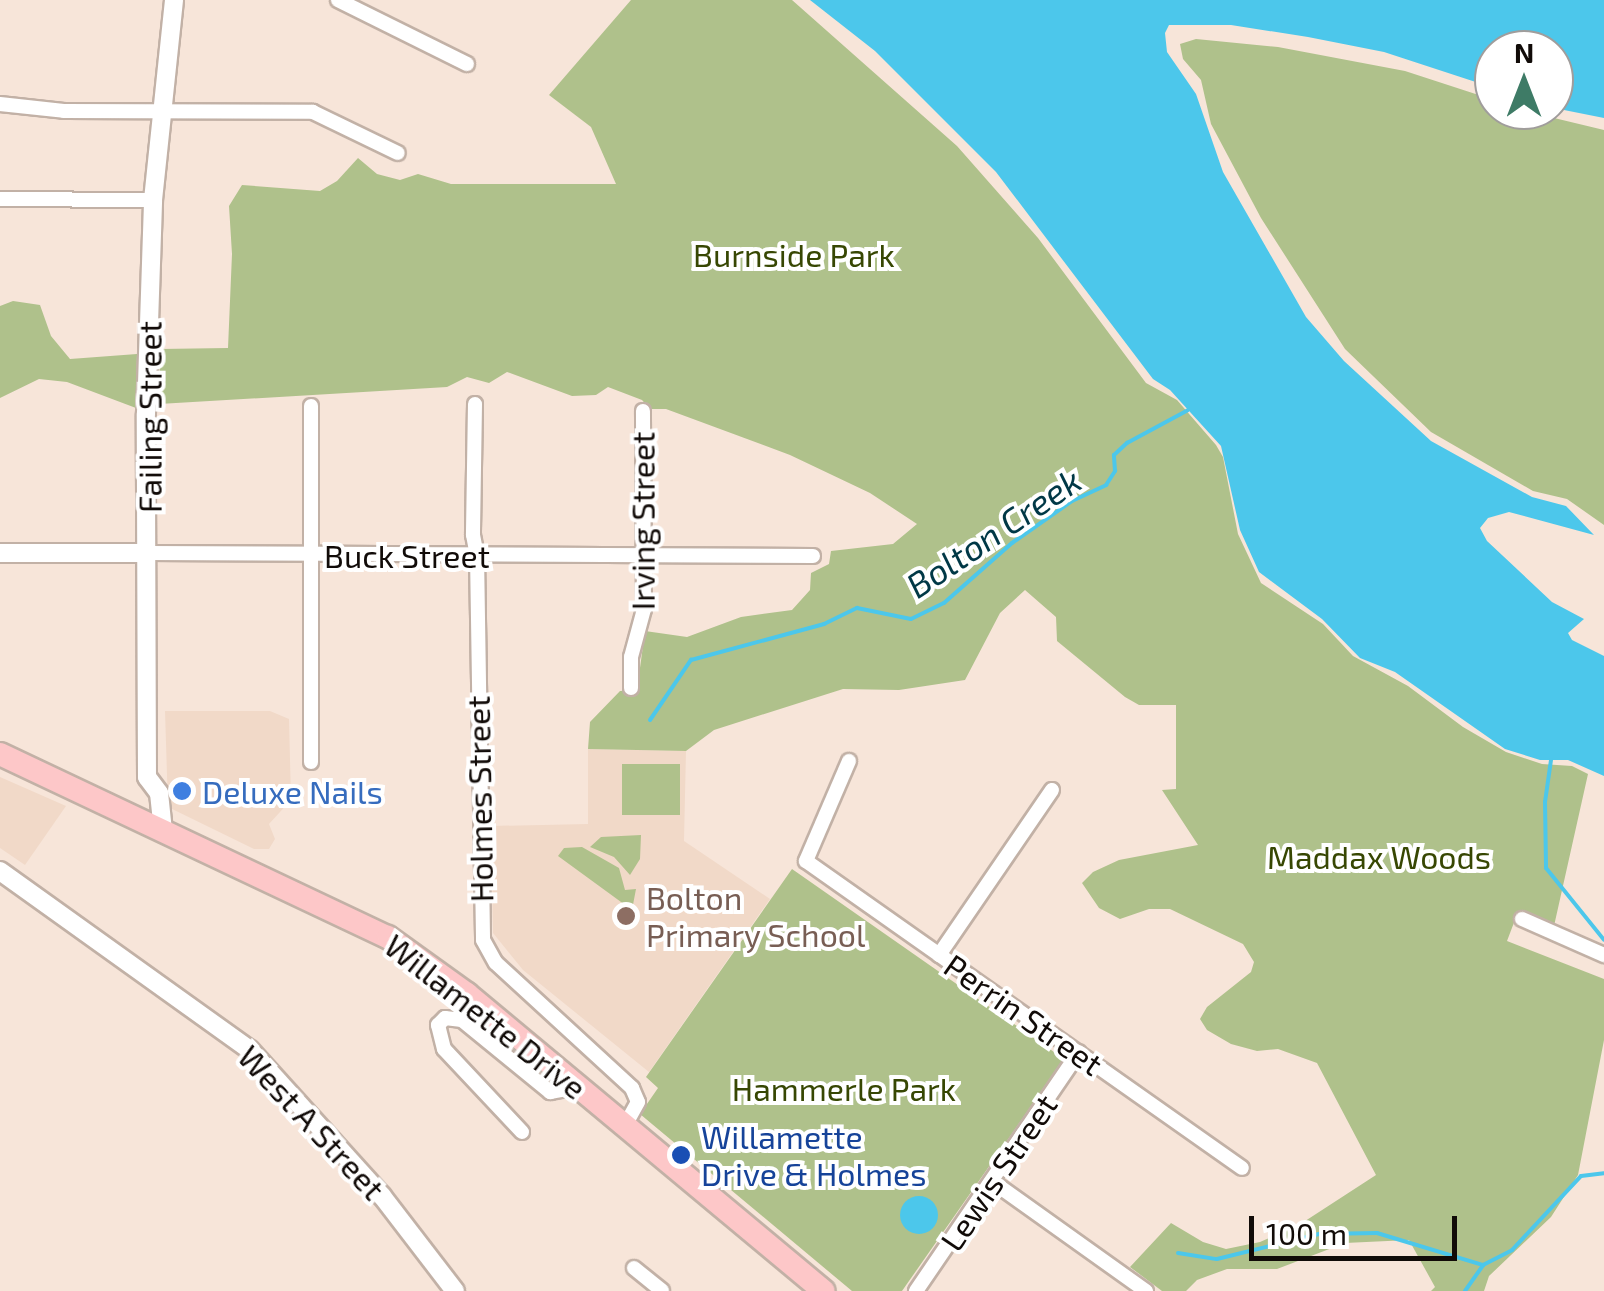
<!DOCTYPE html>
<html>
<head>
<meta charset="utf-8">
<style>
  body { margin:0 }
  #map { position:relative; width:1604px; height:1291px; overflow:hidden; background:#f7e5d9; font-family:"Exo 2",sans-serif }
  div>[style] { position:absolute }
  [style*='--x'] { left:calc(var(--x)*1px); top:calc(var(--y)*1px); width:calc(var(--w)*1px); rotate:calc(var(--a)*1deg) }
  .built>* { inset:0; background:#f1d9c8 }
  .green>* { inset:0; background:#afc18b; transform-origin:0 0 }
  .water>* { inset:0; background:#4cc7eb }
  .round { border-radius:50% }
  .stream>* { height:4px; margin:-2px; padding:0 2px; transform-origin:2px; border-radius:2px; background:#4cc7eb }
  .roads { filter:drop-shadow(2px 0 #c2b1a6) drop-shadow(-2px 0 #c2b1a6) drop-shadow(0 2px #c2b1a6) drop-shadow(0 -2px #c2b1a6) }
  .minor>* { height:14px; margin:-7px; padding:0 7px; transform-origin:7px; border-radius:7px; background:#fff }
  .tertiary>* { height:18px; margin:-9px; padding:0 9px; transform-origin:9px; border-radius:9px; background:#fff }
  .primary>* { height:22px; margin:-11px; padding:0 11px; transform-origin:11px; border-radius:11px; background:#fdc7c8 }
  .dots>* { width:28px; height:28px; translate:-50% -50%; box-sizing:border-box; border:5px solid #fff; border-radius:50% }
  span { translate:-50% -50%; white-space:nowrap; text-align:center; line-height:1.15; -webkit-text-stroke:8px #fff; paint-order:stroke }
  .park-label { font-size:32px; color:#374703 }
  .street-label { font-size:32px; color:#110b08 }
  .shop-label { font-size:32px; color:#366cbe }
  .left { translate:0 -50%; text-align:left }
  .education-label { font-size:32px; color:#785e54 }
  .transit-label { font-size:32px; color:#164399 }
  .water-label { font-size:35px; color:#003846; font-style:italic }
  .north { position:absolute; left:1474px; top:30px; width:100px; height:100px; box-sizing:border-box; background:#fff; border:2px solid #a09d9c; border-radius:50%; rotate:0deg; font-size:28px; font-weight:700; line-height:40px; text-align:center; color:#110b08 }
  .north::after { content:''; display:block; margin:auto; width:35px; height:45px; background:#3e7b66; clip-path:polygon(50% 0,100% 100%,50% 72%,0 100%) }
  .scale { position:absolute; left:1249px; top:1216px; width:208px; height:45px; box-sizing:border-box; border:5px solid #110b08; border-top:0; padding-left:12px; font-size:30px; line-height:35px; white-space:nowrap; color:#110b08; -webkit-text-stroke:8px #fff; paint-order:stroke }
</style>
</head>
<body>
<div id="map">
  <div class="built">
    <i style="clip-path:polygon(165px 711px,270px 711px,289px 719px,291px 800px,269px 824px,275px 839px,269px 849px,254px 849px,168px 807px)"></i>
    <i style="clip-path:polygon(588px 749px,686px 751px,684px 841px,770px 899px,649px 1072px,523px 970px,493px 933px,491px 826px,588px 824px)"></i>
    <i style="clip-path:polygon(0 777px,66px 806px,25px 865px,0 848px)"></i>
  </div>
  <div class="green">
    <i style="clip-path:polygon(631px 0,792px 0,957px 146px,1038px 238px,1146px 383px,1177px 400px,1216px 445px,1223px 457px,1238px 534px,1261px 583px,1323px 624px,1353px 656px,1408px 686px,1463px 727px,1506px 752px,1542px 764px,1572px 766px,1588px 774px,1554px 926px,1518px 912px,1507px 941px,1604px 979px,1604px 1040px,1578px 1175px,1551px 1217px,1489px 1276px,1484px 1291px,1431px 1291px,1435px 1287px,1409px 1240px,1345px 1243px,1277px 1269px,1227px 1269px,1197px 1280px,1186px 1291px,1162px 1291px,1130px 1267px,1171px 1223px,1203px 1242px,1226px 1249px,1260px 1242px,1299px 1225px,1376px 1175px,1317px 1063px,1278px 1049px,1257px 1051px,1231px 1044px,1207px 1030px,1200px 1019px,1207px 1007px,1251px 972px,1254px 962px,1243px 944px,1170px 909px,1149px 909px,1120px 919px,1099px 908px,1082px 883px,1093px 872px,1119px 860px,1198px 845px,1162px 790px,1176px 789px,1176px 705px,1139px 705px,1125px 697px,1057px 641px,1056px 617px,1025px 590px,1000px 613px,965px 680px,899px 690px,843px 689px,714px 730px,686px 751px,588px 749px,590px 722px,620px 691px,637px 690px,645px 631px,687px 637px,741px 617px,792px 610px,810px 590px,811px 573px,829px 564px,831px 551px,893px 544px,917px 524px,870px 493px,790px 455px,666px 409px,650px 409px,642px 400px,608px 387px,596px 395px,572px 396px,507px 372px,489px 383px,467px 377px,447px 387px,159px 404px,160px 349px,228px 348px,232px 254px,229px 206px,242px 185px,320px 191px,337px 181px,358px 158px,377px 174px,400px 180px,418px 174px,451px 184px,616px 184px,591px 127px,549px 95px)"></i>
    <i style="clip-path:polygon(1196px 39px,1278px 47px,1405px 71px,1494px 100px,1494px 110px,1521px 110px,1604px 130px,1604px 525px,1567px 499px,1533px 491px,1431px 432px,1345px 349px,1261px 218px,1211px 124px,1201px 80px,1183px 59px,1180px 44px)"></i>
    <i style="clip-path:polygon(13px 301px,40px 305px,51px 336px,70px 359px,137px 354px,136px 408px,67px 382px,39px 379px,0 398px,0 306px)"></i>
    <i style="left:622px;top:764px;width:58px;height:51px"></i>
    <i style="clip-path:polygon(641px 835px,640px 859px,630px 875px,614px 857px,590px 847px,601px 837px)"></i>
    <i style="clip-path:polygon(582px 847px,619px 868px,625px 890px,636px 889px,632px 910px,558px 856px,564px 848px)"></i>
    <i style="clip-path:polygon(792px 869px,1064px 1059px,902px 1291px,852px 1291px,640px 1114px,658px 1088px,646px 1077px)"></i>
  </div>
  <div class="water">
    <i style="clip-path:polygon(810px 0,1604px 0,1604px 118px,1554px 108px,1554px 50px,1494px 50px,1494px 88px,1384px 52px,1308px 37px,1231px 25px,1169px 25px,1165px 33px,1167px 52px,1196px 94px,1223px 172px,1306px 317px,1344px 361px,1431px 441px,1532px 497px,1566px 506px,1594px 535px,1509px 512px,1488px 518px,1480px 528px,1487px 541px,1552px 602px,1584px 619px,1568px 633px,1572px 640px,1604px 656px,1604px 776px,1568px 760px,1540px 760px,1505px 749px,1395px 672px,1360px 658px,1322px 619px,1259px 572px,1240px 530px,1221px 446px,1170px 390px,1153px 379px,996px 172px,875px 51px)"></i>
    <i class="round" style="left:900px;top:1196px;width:38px;height:38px"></i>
  </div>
  <div class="stream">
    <i style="--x:650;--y:720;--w:73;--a:-55.7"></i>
    <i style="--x:691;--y:660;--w:138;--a:-15.1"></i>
    <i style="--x:824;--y:624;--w:37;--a:-26"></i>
    <i style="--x:857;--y:608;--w:55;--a:11.5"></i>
    <i style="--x:911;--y:619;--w:37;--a:-26"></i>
    <i style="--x:944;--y:603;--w:91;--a:-41.4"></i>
    <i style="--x:1012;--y:543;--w:73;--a:-35"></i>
    <i style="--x:1072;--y:501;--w:38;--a:-25"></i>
    <i style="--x:1106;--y:485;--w:17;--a:-57"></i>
    <i style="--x:1115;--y:471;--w:16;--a:-94"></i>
    <i style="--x:1114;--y:455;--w:18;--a:-43"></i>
    <i style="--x:1127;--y:443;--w:69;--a:-28.4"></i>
    <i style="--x:1551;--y:760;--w:42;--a:98.1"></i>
    <i style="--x:1545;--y:802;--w:66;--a:89.1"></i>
    <i style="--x:1546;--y:868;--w:92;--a:51.1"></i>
    <i style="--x:1178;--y:1253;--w:39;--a:9"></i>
    <i style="--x:1217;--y:1259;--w:105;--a:-13.8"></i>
    <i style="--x:1319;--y:1234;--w:58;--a:-1"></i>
    <i style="--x:1377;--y:1233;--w:111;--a:16.8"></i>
    <i style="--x:1465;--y:1291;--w:32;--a:-55"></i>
    <i style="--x:1483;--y:1265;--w:33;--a:-27"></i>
    <i style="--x:1512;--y:1250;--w:101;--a:-47"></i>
    <i style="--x:1581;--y:1176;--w:23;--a:-7"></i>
  </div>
  <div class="roads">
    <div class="minor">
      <i style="--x:338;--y:0;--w:144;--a:26.4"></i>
      <i style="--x:0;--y:104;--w:64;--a:6.2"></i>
      <i style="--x:64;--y:111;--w:249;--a:0.2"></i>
      <i style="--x:313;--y:112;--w:94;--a:25.8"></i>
      <i style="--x:0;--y:199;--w:153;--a:0.4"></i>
      <i style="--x:475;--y:404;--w:131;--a:90.9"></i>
      <i style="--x:473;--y:535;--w:20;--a:79"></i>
      <i style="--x:477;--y:555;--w:385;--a:89.1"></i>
      <i style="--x:483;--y:940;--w:26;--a:61"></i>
      <i style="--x:496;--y:963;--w:185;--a:42.6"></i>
      <i style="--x:632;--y:1088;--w:15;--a:67"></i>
      <i style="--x:638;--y:1102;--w:26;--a:119"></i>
      <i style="--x:148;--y:553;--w:665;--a:0.26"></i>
      <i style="--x:631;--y:688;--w:31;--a:-90"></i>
      <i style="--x:631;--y:657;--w:50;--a:-74.8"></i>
      <i style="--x:644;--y:609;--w:198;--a:-90.3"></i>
      <i style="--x:849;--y:761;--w:109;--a:113.3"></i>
      <i style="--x:806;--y:861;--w:533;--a:35.15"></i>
      <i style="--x:311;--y:762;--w:356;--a:-90"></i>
      <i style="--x:1522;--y:919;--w:90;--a:23.7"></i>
      <i style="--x:939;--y:955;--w:200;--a:-55.6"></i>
      <i style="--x:522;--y:1132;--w:114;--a:-133.2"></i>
      <i style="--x:444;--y:1049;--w:25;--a:-104"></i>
      <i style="--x:438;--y:1025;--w:10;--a:-45"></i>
      <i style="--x:445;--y:1018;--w:17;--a:7"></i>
      <i style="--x:462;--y:1020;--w:114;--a:39.3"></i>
      <i style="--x:550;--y:1092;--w:11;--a:-10"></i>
      <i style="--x:561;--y:1090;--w:13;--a:-48"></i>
      <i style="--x:993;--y:1182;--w:188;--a:35.5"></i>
      <i style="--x:634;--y:1268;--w:36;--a:39"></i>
      <i style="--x:916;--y:1291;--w:289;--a:-55.7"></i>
    </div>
    <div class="tertiary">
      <i style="--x:0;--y:553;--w:148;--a:0"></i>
      <i style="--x:163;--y:831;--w:38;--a:-96"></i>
      <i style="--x:159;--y:793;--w:20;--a:-127"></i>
      <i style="--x:147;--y:777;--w:363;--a:-90.2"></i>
      <i style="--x:146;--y:414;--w:214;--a:-88.1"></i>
      <i style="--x:153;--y:200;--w:201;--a:-84"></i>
      <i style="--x:0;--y:871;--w:307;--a:35.6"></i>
      <i style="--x:250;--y:1050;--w:197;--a:47.9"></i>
      <i style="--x:382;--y:1196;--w:120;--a:52.5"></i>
    </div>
    <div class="primary">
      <i style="--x:0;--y:754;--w:429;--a:25.3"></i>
      <i style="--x:388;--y:937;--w:97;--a:35.8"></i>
      <i style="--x:467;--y:994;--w:464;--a:39.8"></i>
    </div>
  </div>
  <div class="dots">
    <i style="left:182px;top:791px;background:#3f7fe0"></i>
    <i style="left:626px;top:916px;background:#8d6e63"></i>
    <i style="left:681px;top:1155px;background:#1a4fb4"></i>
  </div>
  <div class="park-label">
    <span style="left:794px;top:254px">Burnside Park</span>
    <span style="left:1379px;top:856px">Maddax Woods</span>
    <span style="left:844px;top:1088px">Hammerle Park</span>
  </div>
  <div class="street-label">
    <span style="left:149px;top:417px;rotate:-90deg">Failing Street</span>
    <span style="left:642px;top:521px;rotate:-90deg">Irving Street</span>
    <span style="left:407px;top:555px">Buck Street</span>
    <span style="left:479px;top:799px;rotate:-91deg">Holmes Street</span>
    <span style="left:1024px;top:1014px;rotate:35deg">Perrin Street</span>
    <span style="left:486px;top:1016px;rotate:38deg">Willamette Drive</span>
    <span style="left:312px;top:1122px;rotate:47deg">West A Street</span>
    <span style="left:998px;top:1172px;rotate:-56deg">Lewis Street</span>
  </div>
  <div class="shop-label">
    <span class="left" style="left:202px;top:791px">Deluxe Nails</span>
  </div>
  <div class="education-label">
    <span class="left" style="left:646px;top:916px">Bolton<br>Primary School</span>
  </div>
  <div class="transit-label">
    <span class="left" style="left:701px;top:1155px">Willamette<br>Drive &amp; Holmes</span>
  </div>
  <div class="water-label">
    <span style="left:993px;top:532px;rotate:-34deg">Bolton Creek</span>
  </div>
  <div class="north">N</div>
  <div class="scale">100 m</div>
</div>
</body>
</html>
